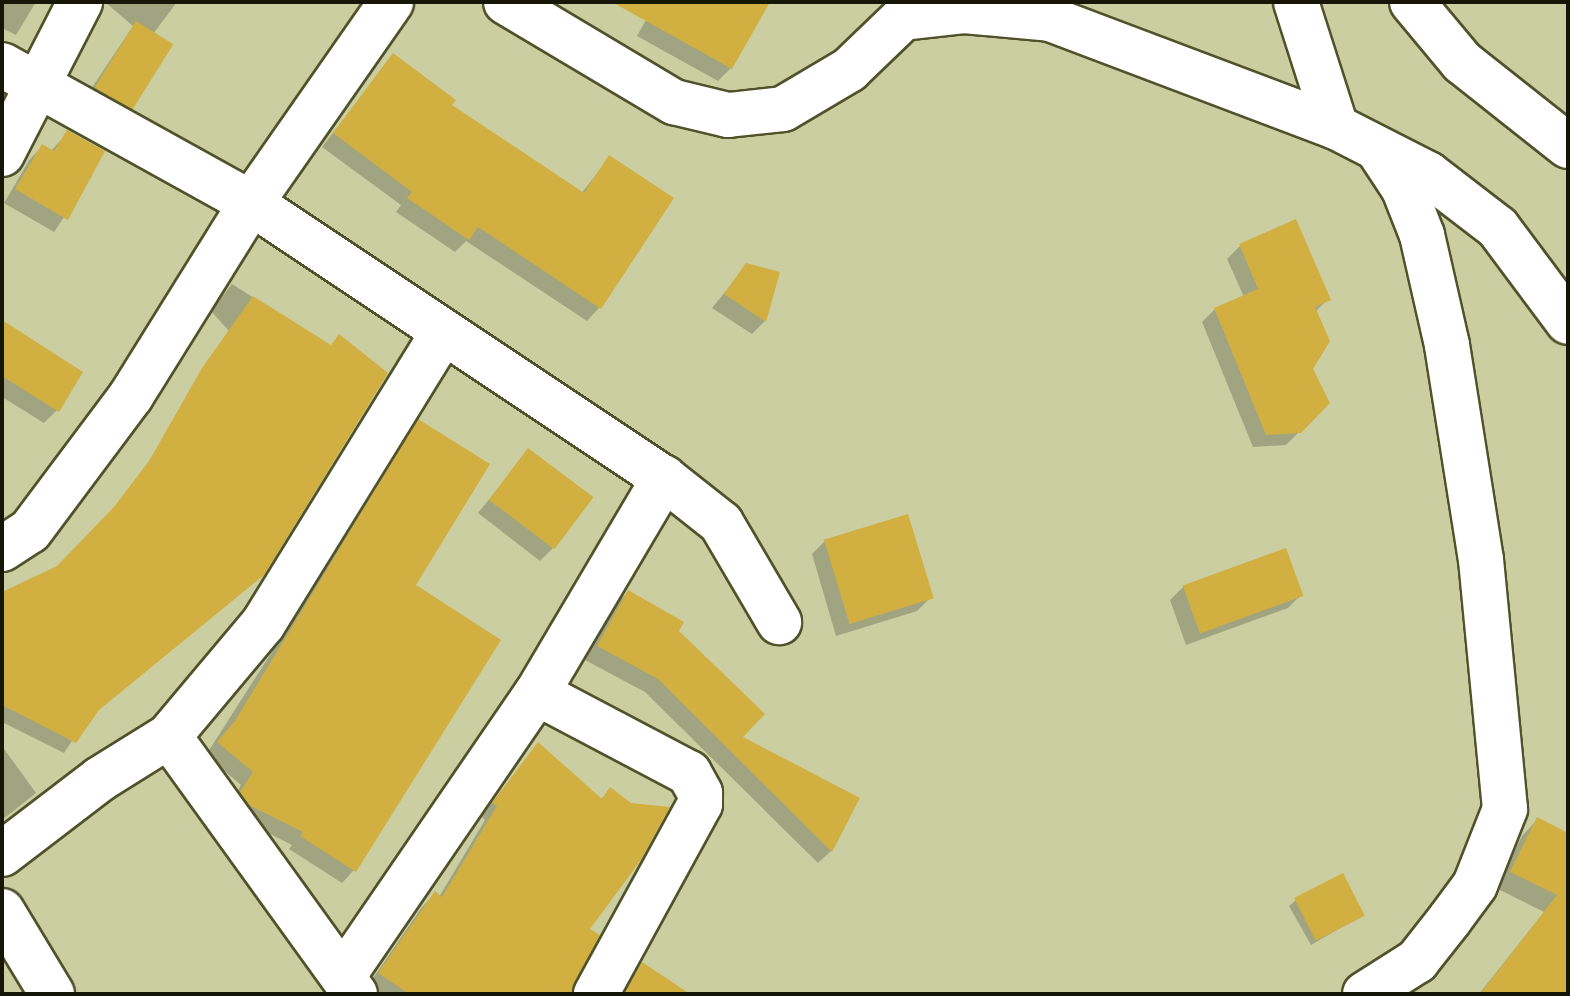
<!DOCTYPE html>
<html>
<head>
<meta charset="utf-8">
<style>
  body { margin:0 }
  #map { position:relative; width:1570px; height:996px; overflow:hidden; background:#cacea1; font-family:Inter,sans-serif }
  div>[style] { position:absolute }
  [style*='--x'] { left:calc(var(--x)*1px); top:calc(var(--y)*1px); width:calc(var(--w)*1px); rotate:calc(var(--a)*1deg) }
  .shadow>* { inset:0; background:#0003 }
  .building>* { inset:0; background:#d2af41; transform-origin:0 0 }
  .roads { filter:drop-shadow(2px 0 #50522a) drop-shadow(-2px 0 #50522a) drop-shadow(0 2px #50522a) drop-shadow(0 -2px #50522a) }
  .minor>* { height:44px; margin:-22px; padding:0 22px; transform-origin:22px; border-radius:22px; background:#fff }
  span { translate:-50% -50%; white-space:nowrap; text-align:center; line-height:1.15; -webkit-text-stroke:8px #d7dbae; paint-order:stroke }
  .frame { position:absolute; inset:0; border:4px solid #151606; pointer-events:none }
</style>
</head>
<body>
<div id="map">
  <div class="shadow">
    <i style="clip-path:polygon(2px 2px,36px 2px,16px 35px,2px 28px)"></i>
    <i style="clip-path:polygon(105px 2px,177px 2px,153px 34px,170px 45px,117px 120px,83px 101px,133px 26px)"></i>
    <i style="clip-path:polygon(656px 2px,767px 2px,731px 68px,718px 81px,637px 36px)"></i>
    <i style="clip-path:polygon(393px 56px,449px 105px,581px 194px,609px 158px,599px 308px,587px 321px,466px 241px,455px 252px,396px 212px,401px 205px,322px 147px)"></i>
    <i style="clip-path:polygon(68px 132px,92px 176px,54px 232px,4px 203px,30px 159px,43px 146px,51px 151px)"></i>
    <i style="clip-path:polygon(1240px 246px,1328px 299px,1315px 312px,1311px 369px,1328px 403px,1286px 445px,1253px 447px,1202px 322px,1215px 309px,1244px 297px,1227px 259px)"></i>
    <i style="clip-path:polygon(747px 265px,765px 321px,752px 334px,712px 308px)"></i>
    <i style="clip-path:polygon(232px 284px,330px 346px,64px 753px,2px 722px,2px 594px,58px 568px,256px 361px,211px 311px)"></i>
    <i style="clip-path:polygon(2px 336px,57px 410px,44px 423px,2px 397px)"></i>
    <i style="clip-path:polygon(419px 422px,414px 586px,354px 870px,342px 883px,289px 849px,292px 845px,237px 817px,229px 806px,241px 785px,206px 755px)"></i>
    <i style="clip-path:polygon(529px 450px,553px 548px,540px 561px,478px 513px)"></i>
    <i style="clip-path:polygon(825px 541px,930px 598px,917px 611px,836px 636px,812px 554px)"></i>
    <i style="clip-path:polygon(1183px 587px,1301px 595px,1288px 608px,1186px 645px,1170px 600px)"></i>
    <i style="clip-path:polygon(628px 592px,677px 632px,739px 738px,858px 799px,831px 851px,818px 863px,645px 692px,585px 660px,615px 605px)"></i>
    <i style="clip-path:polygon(539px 745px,600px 800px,610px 790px,572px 994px,377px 994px,367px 987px,422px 907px,435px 894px,439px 897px,485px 820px,481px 816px)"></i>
    <i style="clip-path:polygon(2px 746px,36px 793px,2px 820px)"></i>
    <i style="clip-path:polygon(1537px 820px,1568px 835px,1568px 994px,1479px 994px,1544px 912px,1496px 888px,1522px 836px)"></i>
    <i style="clip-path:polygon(1296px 900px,1363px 915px,1311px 945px,1289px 906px)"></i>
    <i style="clip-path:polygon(642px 965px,686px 994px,619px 994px)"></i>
  </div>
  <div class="building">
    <i style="clip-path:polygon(612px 2px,770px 2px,732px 69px)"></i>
    <i style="left:136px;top:21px;width:44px;height:78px;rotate:32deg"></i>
    <i style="clip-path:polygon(393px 53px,456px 100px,452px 105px,584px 193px,609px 155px,674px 198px,601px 309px,478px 227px,469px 240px,407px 198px,412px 192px,333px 133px)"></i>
    <i style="clip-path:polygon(67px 130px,105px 151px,68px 220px,15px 189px,42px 144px,54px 151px)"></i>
    <i style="clip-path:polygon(1296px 219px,1331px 300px,1315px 307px,1330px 341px,1313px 369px,1330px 403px,1301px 433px,1266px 435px,1214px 308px,1258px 289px,1239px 244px)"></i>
    <i style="clip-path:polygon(746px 263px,780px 272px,766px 322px,724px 294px)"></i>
    <i style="clip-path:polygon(253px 296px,331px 345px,339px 334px,388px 373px,264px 575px,99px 710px,76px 743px,2px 705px,2px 592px,57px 566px,114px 507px,149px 461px,202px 368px)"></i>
    <i style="clip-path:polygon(2px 320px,83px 372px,59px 412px,2px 376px)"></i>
    <i style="clip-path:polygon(418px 419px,490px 464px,416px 585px,501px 640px,356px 872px,300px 836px,303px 832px,249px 805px,240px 792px,253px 772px,217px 742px,235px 721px)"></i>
    <i style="left:528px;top:448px;width:82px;height:65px;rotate:37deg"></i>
    <i style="left:908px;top:514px;width:88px;height:88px;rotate:73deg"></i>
    <i style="left:1286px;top:548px;width:51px;height:110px;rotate:70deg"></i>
    <i style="clip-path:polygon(628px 590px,684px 622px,679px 631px,765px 714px,743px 737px,860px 798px,832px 852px,658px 679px,597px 646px)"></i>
    <i style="clip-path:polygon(538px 742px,602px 799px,610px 787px,631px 803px,670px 807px,641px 860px,590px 929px,600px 935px,571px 994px,409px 994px,378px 973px,435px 891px,442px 897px,497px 806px,492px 803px)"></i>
    <i style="clip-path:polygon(1537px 817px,1568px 833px,1568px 994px,1480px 994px,1557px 895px,1510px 872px)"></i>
    <i style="left:1343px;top:873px;width:48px;height:55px;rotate:63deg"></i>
    <i style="clip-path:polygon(642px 962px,690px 994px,624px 994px)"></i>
  </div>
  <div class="roads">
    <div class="minor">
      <i style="--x:506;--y:2;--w:196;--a:30.8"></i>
      <i style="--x:674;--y:102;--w:56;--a:13.5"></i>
      <i style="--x:728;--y:115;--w:55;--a:-6.2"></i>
      <i style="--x:783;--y:109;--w:77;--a:-30.6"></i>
      <i style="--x:849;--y:70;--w:75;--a:-43.9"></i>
      <i style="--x:903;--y:18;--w:61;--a:-6.5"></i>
      <i style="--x:964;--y:11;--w:86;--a:5.3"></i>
      <i style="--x:1050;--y:19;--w:306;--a:20.7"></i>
      <i style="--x:1336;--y:127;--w:103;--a:27.1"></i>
      <i style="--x:1428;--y:174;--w:88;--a:37.6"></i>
      <i style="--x:1498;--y:228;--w:117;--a:53.3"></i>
      <i style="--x:1296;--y:2;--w:131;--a:72.3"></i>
      <i style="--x:1412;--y:2;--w:78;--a:50.2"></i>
      <i style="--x:1462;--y:62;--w:135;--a:38.4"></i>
      <i style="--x:2;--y:65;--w:285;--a:29"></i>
      <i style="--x:251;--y:203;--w:496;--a:33.7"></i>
      <i style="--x:664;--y:478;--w:73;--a:38.3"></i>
      <i style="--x:721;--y:523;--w:115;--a:59.6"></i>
      <i style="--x:2;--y:154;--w:171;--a:-62.8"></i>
      <i style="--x:2;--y:549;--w:33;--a:-33"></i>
      <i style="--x:30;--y:531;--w:169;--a:-53.2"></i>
      <i style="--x:131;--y:396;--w:227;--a:-58.1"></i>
      <i style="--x:251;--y:203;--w:245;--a:-55.1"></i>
      <i style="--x:537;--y:693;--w:172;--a:27.8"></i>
      <i style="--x:689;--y:773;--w:23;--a:61"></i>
      <i style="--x:700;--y:793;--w:11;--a:90"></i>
      <i style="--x:700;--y:804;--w:217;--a:118.7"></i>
      <i style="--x:2;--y:854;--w:123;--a:-37.4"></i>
      <i style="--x:100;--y:779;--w:81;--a:-31.9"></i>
      <i style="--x:2;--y:911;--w:97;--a:58.9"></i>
      <i style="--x:343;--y:976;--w:343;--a:-55.6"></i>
      <i style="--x:537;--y:693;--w:250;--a:-59.4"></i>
      <i style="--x:355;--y:994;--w:318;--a:-125.8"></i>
      <i style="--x:169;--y:736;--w:146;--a:-50"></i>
      <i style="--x:263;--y:624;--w:343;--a:-58.3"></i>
      <i style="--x:1365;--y:994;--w:62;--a:-32.4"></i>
      <i style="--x:1417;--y:961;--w:53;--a:-51.8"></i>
      <i style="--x:1450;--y:919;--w:42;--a:-53.7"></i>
      <i style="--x:1475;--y:885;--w:82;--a:-68.5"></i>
      <i style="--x:1505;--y:809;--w:250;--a:-95.5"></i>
      <i style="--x:1481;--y:560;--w:218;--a:-99"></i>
      <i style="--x:1447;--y:345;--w:113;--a:-102.8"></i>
      <i style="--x:1422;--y:235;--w:49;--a:-111.4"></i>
      <i style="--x:1404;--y:189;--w:45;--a:-123.3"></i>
    </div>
  </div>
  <div class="frame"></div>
</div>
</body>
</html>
